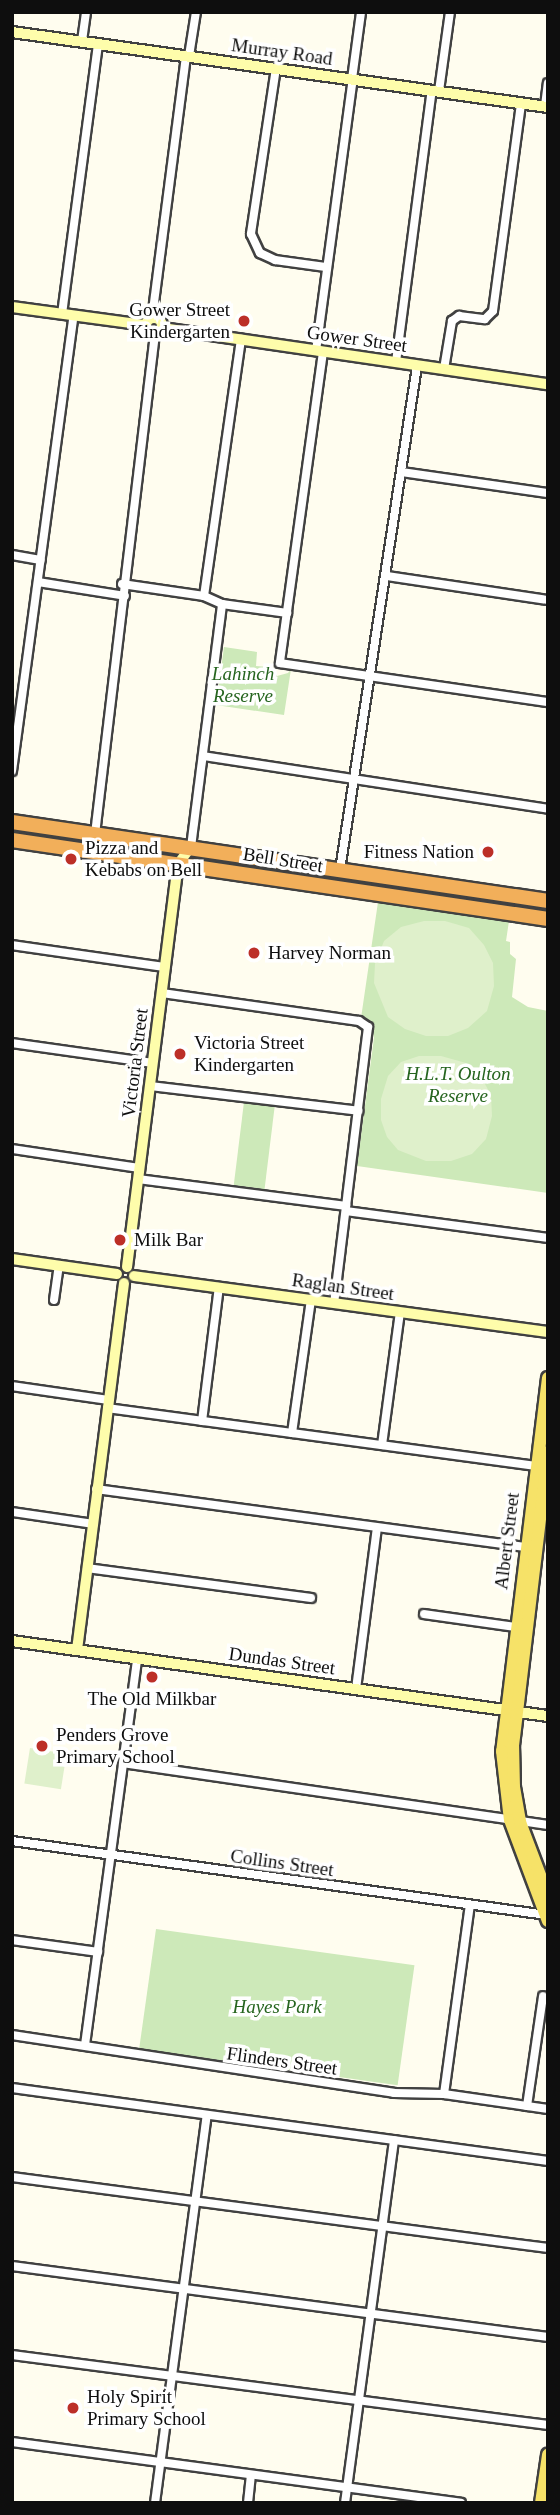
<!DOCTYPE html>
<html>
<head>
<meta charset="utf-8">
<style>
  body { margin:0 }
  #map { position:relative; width:560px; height:2515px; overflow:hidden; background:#fffdef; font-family:Georgia,serif }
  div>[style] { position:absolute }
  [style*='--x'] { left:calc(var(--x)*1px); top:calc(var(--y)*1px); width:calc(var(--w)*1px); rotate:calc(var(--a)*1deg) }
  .green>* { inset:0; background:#cde9b9; transform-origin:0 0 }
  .pitch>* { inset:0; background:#dff0cb; transform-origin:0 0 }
  .roads { filter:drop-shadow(2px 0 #414141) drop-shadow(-2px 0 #414141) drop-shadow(0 2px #414141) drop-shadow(0 -2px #414141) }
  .street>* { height:8px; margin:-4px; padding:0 4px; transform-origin:4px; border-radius:4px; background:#fff }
  .secondary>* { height:10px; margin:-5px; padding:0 5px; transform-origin:5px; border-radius:5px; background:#fefdab }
  .secondary>.ring { margin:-5px; padding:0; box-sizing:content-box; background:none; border:10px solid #fefdab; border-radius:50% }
  .primary>* { height:12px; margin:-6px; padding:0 6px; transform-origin:6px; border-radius:6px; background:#f6e268 }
  .highway>* { height:14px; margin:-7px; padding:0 7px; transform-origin:7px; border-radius:7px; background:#f2af5a }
  .dots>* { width:19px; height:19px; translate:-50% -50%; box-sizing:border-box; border:4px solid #fff; border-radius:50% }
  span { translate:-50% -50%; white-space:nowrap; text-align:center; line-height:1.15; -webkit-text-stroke:7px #fff; paint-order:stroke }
  .street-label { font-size:19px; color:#0e0e0e }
  .poi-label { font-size:19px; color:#0e0e0e }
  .right { translate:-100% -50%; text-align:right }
  .left { translate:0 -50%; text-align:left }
  .park-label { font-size:19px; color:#26651f; font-style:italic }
  .frame { position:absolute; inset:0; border:14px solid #0e0e0e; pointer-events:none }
</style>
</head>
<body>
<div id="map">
  <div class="green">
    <i style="clip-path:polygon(224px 647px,257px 652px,256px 666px,269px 667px,277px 676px,288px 673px,291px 669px,284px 715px,216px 705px)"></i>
    <i style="clip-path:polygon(12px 829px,93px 839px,170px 856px,65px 842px)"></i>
    <i style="clip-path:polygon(197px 856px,494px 897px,548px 910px,548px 914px,276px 873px,202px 860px)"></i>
    <i style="clip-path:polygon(378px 902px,509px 921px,506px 941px,510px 942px,510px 954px,516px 959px,512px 997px,528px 1007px,548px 1011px,548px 1193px,357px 1166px,374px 1038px,372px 1026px,361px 1018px)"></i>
    <i style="left:244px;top:1102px;width:31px;height:84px;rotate:7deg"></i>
    <i style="left:156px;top:1929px;width:261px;height:121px;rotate:8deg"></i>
  </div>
  <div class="pitch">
    <i style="clip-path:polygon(424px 921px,445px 921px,469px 928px,484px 945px,493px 963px,494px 986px,487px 1011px,468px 1028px,448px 1036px,426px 1036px,405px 1029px,388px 1017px,374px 983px,375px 964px,384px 941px,401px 927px)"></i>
    <i style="clip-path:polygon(419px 1056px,441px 1056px,466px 1063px,480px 1075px,491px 1095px,492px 1116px,486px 1139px,472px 1154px,451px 1161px,426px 1161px,398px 1150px,387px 1137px,381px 1120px,381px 1099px,388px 1076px,401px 1062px)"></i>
    <i style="left:30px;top:1748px;width:37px;height:36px;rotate:9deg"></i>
  </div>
  <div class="roads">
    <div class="street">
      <i style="--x:82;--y:41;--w:29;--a:-82"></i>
      <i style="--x:189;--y:56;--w:45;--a:-81"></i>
      <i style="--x:276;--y:68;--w:168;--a:98.6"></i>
      <i style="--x:251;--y:234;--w:21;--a:65"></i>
      <i style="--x:260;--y:253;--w:17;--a:25"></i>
      <i style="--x:275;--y:260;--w:51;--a:7.8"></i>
      <i style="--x:352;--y:79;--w:68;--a:-82.3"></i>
      <i style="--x:439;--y:91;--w:80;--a:-82.1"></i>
      <i style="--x:545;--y:106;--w:23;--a:-83"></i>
      <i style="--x:62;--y:314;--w:272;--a:-82.4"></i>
      <i style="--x:152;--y:318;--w:264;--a:-82.6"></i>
      <i style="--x:316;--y:351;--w:275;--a:-82.3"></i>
      <i style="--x:323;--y:352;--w:314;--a:97.9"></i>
      <i style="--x:280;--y:663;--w:271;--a:8.3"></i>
      <i style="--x:396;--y:362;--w:274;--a:-82.5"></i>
      <i style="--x:444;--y:369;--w:49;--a:-80.5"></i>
      <i style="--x:452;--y:321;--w:9;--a:-36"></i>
      <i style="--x:459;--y:316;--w:26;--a:7"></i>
      <i style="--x:485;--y:319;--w:11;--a:-45"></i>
      <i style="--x:493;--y:311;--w:210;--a:-82.3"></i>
      <i style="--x:402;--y:472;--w:148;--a:8.2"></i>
      <i style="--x:12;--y:555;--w:29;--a:10"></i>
      <i style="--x:387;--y:576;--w:163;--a:8.5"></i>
      <i style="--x:38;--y:582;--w:88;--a:9.1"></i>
      <i style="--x:122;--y:584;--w:83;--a:8.3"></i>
      <i style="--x:204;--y:596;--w:20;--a:24"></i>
      <i style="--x:222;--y:604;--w:66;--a:7.9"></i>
      <i style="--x:204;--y:596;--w:260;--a:-81.8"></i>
      <i style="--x:203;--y:756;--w:349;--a:8.7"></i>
      <i style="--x:12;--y:771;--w:460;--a:-82.3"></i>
      <i style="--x:95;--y:834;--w:504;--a:-83.16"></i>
      <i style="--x:191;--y:847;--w:245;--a:-82.7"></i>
      <i style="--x:340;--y:870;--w:510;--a:-81.31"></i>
      <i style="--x:12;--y:945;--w:155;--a:8.2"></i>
      <i style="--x:162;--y:993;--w:199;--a:8.1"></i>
      <i style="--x:359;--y:1021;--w:11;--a:34"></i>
      <i style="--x:368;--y:1027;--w:278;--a:97"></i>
      <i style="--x:12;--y:1043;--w:142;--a:8.1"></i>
      <i style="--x:150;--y:1086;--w:210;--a:6.8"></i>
      <i style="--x:12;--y:1149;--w:128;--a:8.5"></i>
      <i style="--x:138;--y:1179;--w:210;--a:7.4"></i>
      <i style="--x:346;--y:1211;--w:204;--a:7.6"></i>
      <i style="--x:54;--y:1300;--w:35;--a:-82"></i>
      <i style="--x:12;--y:1386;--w:97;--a:8.3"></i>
      <i style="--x:107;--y:1408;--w:433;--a:7.7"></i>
      <i style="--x:202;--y:1421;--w:135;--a:-82.8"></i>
      <i style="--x:292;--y:1433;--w:134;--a:-81.9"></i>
      <i style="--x:382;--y:1445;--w:134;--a:-82.3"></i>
      <i style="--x:96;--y:1489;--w:433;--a:7.7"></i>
      <i style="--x:12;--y:1512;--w:82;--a:8.4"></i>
      <i style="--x:87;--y:1568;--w:226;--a:7.6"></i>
      <i style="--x:424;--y:1614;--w:99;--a:8.1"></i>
      <i style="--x:356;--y:1689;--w:162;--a:-82.6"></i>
      <i style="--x:123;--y:1763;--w:429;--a:8.3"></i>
      <i style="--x:12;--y:1841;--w:540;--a:7.88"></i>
      <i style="--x:12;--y:1940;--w:87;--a:7.9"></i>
      <i style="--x:12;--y:2035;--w:386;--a:8.6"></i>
      <i style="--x:394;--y:2093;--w:50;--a:1.1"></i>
      <i style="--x:444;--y:2094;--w:105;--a:8.2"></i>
      <i style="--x:85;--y:2045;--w:389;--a:-82.3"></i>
      <i style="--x:12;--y:2088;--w:541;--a:7.76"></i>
      <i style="--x:444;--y:2094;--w:191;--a:-82.2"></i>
      <i style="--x:527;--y:2106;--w:111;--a:-81.7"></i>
      <i style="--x:12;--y:2177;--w:541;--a:7.55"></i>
      <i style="--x:12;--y:2266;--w:541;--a:7.55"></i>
      <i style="--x:12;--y:2355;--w:541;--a:7.44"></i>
      <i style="--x:12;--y:2442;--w:453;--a:7.7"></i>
      <i style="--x:155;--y:2503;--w:391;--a:-82.4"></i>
      <i style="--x:248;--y:2503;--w:28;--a:-84"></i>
      <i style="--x:345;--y:2503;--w:366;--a:-82.3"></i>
    </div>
    <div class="secondary">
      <i style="--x:12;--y:32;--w:541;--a:7.97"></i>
      <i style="--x:12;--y:307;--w:135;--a:7.7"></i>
      <i class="ring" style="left:146px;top:318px;width:6px;height:6px"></i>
      <i style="--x:162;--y:328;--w:390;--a:8.3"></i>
      <i style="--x:12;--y:1259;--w:106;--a:8.1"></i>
      <i style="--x:127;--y:1267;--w:406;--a:-82.8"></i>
      <i style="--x:178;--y:864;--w:21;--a:-53"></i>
      <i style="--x:134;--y:1276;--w:418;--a:7.7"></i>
      <i style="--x:12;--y:1641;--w:541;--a:7.97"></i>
      <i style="--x:77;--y:1650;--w:370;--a:-82.7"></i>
    </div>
    <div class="primary">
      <i style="--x:548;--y:1378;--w:376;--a:97"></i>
      <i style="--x:502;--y:1751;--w:69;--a:83.4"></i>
      <i style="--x:510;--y:1820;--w:108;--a:69.4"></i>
      <i style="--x:548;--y:1452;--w:294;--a:96.8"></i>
      <i style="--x:513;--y:1744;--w:43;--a:88.7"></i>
      <i style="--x:514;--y:1787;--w:36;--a:80"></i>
      <i style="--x:520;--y:1822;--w:79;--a:69.3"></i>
      <i style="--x:541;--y:2503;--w:49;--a:-81.7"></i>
    </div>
    <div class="highway">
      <i style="--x:12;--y:822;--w:542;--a:8.38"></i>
      <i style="--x:12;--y:840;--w:542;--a:8.38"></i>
    </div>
  </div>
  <div class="dots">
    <i style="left:244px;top:321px;background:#bc2f28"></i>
    <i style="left:488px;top:852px;background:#bc2f28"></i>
    <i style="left:71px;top:859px;background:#bc2f28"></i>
    <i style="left:254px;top:953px;background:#bc2f28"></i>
    <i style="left:180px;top:1054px;background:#bc2f28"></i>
    <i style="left:120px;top:1240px;background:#bc2f28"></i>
    <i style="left:152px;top:1677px;background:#bc2f28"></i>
    <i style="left:42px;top:1746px;background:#bc2f28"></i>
    <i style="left:73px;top:2408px;background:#bc2f28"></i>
  </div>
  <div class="street-label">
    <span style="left:282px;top:52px;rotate:8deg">Murray Road</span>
    <span style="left:357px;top:339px;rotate:8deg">Gower Street</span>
    <span style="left:283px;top:860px;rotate:9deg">Bell Street</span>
    <span style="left:135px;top:1063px;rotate:-83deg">Victoria Street</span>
    <span style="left:343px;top:1287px;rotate:8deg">Raglan Street</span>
    <span style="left:507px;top:1541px;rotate:-83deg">Albert Street</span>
    <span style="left:282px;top:1661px;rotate:8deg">Dundas Street</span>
    <span style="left:282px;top:1863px;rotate:8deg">Collins Street</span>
    <span style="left:282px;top:2061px;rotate:8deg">Flinders Street</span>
  </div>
  <div class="poi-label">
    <span class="right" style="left:230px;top:321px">Gower Street<br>Kindergarten</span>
    <span class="left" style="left:85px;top:859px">Pizza and<br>Kebabs on Bell</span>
    <span class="right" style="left:474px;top:852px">Fitness Nation</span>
    <span class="left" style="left:268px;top:953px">Harvey Norman</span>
    <span class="left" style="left:194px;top:1054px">Victoria Street<br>Kindergarten</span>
    <span class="left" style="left:134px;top:1240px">Milk Bar</span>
    <span style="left:152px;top:1699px">The Old Milkbar</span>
    <span class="left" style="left:56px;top:1746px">Penders Grove<br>Primary School</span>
    <span class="left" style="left:87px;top:2408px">Holy Spirit<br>Primary School</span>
  </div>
  <div class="park-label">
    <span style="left:243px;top:685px">Lahinch<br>Reserve</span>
    <span style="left:458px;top:1085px">H.L.T. Oulton<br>Reserve</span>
    <span style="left:277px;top:2007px">Hayes Park</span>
  </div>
  <div class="frame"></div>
</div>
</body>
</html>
